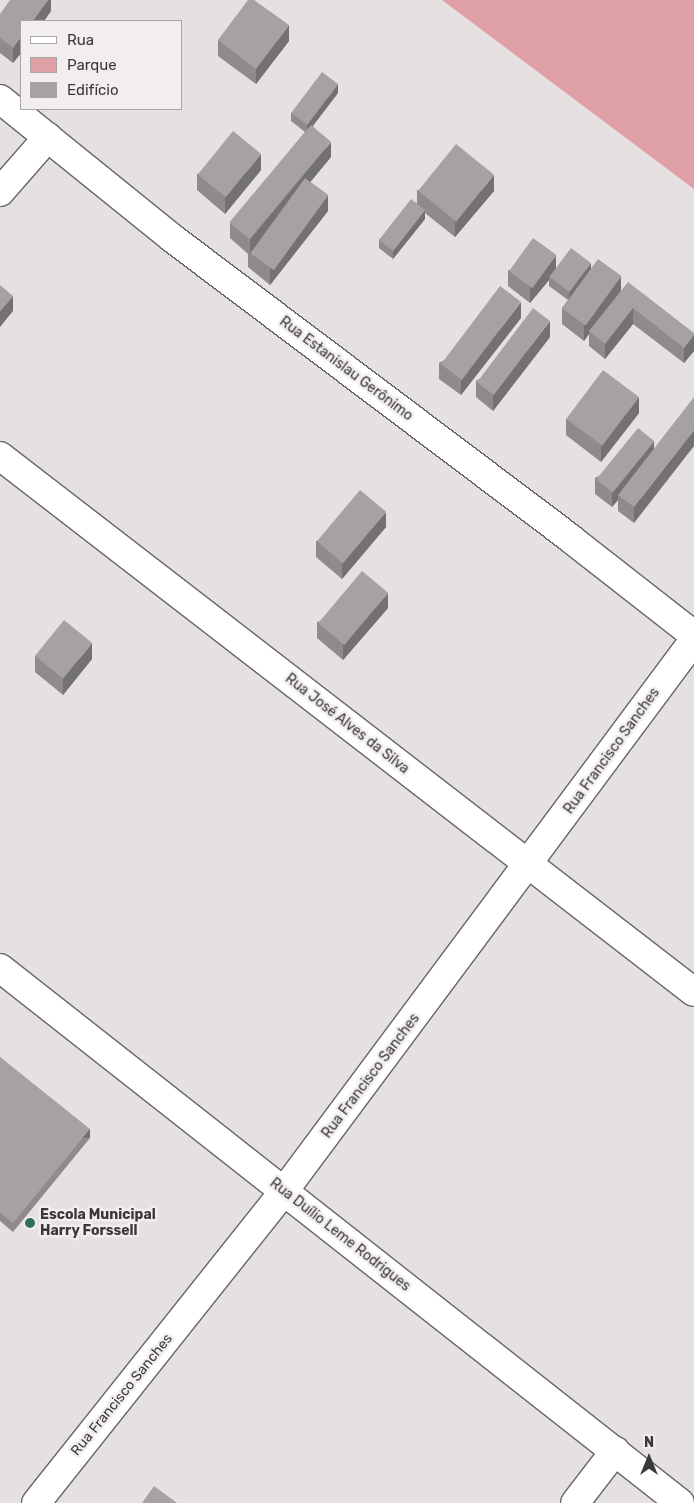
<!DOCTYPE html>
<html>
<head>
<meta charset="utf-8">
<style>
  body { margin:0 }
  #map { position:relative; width:694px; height:1503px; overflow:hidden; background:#e5e1e1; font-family:Rubik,sans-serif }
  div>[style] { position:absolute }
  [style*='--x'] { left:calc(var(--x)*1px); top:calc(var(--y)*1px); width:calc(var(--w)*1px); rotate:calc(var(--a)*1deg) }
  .green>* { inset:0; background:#de9fa5 }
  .roads { filter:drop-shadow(1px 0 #696666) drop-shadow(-1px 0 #696666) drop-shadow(0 1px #696666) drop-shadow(0 -1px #696666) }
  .minor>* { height:28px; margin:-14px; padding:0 14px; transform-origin:14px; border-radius:14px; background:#fff }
  .wall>* { inset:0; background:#8f8b8b }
  .shaded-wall>* { inset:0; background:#747171; transform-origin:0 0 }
  .building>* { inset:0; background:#a6a2a2; transform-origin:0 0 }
  .dots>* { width:14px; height:14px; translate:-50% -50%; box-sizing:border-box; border:2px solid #f2eeee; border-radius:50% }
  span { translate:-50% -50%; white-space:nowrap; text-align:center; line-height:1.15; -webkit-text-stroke:5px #f2eeee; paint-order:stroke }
  .street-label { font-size:14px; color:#3a3838 }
  .poi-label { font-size:14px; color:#3a3838; font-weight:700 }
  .left { translate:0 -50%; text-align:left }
  .legend { position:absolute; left:20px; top:20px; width:162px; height:90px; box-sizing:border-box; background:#f2eeee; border:1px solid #a8a5a5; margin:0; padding:6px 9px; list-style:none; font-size:15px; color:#3a3838 }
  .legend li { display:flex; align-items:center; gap:10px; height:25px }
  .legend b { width:25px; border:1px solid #a8a5a5 }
  .north { position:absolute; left:624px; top:1433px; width:50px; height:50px; -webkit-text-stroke:4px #f2eeee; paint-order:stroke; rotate:0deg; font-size:14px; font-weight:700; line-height:20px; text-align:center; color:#3a3838 }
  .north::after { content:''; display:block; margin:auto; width:18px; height:22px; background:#3a3838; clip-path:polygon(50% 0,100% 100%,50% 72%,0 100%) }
</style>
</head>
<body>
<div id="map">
  <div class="green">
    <i style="clip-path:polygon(442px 0,694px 0,694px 189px)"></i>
  </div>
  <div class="roads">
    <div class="minor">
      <i style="--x:0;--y:99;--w:221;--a:38.9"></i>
      <i style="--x:172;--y:238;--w:500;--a:37"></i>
      <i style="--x:571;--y:539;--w:156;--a:38"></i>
      <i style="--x:0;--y:192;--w:73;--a:-48.9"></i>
      <i style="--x:0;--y:456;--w:877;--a:37.68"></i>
      <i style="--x:0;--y:968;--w:865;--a:38.19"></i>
      <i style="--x:36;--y:1503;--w:399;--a:-51.5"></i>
      <i style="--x:284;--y:1191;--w:687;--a:-53.35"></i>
      <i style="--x:575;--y:1503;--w:66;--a:-52.4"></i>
    </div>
  </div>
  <div class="wall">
    <i style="clip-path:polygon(51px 0,51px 11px,44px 21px,21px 21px,21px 53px,13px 63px,0 53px,0 14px)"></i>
    <i style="clip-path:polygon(218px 40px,289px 41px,256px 84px,218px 56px)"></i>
    <i style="clip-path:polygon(338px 93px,313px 126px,331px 157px,310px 182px,328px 211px,270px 285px,248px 267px,248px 254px,230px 238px,230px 223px,305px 132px,291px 121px,291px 113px)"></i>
    <i style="clip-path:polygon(261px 170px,225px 214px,197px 190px,197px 174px)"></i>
    <i style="clip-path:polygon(417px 190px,494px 191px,455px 237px,425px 213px,425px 219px,393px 259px,379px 248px,379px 240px,417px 203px)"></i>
    <i style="clip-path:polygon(556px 268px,591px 269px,621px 291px,694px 333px,694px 351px,684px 363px,633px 324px,605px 359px,589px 346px,589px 334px,584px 341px,562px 324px,562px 308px,568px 300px,549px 286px,549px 280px,530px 303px,508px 286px,508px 270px)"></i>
    <i style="clip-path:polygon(521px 318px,461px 395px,439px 379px,439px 363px)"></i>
    <i style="clip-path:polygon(550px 337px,493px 411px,476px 397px,476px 381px)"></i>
    <i style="clip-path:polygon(639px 413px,601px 462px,566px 435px,566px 419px)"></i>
    <i style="clip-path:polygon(654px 448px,634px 523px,618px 511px,618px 500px,612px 507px,595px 494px,595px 478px)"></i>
    <i style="clip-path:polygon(386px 527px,342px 579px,316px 557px,316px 541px)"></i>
    <i style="clip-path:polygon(388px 608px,343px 660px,317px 638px,317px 622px)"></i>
    <i style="clip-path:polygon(35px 656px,92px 659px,63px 695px,35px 672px)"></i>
    <i style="clip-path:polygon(0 1057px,90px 1138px,13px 1232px,0 1221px)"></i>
  </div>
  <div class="shaded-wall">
    <i style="clip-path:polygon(48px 0,51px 0,51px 11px,44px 21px,33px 21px)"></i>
    <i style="clip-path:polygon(289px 25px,289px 41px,256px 84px,256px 69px)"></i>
    <i style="clip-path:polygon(21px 37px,21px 53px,13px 63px,13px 48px)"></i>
    <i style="clip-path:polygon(338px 84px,338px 93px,307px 133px,307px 125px)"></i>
    <i style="clip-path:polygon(331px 142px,331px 157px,251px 254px,250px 253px,250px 240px)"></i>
    <i style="clip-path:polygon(261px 154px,261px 170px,225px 214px,225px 198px)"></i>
    <i style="clip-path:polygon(494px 175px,494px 191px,455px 237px,455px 222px)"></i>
    <i style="clip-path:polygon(328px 195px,328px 211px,270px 285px,270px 269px)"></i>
    <i style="clip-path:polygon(425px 210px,425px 219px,393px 259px,393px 251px)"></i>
    <i style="clip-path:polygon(556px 255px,556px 271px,549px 277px,549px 280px,530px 303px,530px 287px)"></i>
    <i style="clip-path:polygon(591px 263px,591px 272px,569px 301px,569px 293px)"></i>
    <i style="clip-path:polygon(621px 276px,621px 292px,589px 331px,589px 334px,584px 341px,584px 325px)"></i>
    <i style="clip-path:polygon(13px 296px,13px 311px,0 327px,0 311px)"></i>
    <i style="clip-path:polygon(521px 302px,521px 318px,461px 395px,461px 380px)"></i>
    <i style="clip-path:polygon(633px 308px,633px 324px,605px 359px,605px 344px)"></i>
    <i style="clip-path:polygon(550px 321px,550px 337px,493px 411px,493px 395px)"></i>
    <i style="clip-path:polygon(694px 335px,694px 351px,684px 363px,684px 348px)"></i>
    <i style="clip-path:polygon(639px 397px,639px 413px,601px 462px,601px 446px)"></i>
    <i style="clip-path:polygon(694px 430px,694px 446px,634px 523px,634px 507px)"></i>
    <i style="clip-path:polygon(654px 441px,654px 457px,618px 495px,618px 500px,612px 507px,612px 492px)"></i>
    <i style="clip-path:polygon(386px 512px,386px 527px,342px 579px,342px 563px)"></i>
    <i style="clip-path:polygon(388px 593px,388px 608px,343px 660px,343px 645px)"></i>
    <i style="clip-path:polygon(92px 643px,92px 659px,63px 695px,63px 679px)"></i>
    <i style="left:90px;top:1129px;width:9px;height:122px;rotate:90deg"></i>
  </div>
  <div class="building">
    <i style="clip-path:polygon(10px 0,48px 0,33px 21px,21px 21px,21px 37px,13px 48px,0 38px,0 14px)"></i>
    <i style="clip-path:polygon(248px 0,254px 0,289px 25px,256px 69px,218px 40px)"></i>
    <i style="left:322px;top:72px;width:20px;height:51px;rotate:37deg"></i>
    <i style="left:311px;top:125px;width:26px;height:127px;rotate:40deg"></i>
    <i style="left:233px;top:131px;width:36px;height:56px;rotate:39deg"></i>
    <i style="left:456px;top:144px;width:49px;height:60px;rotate:39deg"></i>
    <i style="left:305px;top:178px;width:29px;height:93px;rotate:36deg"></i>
    <i style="left:411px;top:199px;width:18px;height:52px;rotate:38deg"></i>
    <i style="left:533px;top:238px;width:29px;height:41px;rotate:36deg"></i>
    <i style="left:571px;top:248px;width:25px;height:36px;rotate:37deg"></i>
    <i style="left:598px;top:259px;width:29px;height:61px;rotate:36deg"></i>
    <i style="clip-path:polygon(628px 282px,694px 333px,694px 335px,684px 348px,633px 308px,605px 344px,589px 331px)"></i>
    <i style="clip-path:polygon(0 285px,13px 296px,0 311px)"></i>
    <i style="left:500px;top:286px;width:26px;height:98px;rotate:37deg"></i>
    <i style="left:533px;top:308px;width:21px;height:93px;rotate:37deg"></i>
    <i style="left:603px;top:370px;width:45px;height:61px;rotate:37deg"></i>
    <i style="clip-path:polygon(694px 397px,694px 430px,634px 507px,618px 495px)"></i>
    <i style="left:638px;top:428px;width:21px;height:66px;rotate:39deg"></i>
    <i style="left:360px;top:490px;width:34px;height:67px;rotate:40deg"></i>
    <i style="left:362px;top:571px;width:34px;height:68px;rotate:40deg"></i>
    <i style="left:64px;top:620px;width:36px;height:46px;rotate:39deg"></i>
    <i style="clip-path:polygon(0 1057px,90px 1129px,13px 1223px,0 1213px)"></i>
    <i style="clip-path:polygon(154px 1486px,177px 1503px,142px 1503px)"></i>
  </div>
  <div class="dots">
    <i style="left:30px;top:1223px;background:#306f5d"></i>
  </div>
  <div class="street-label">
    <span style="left:346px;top:369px;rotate:37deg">Rua Estanislau Gerônimo</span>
    <span style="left:347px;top:724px;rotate:38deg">Rua José Alves da Silva</span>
    <span style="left:612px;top:751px;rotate:-54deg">Rua Francisco Sanches</span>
    <span style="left:371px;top:1076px;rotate:-53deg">Rua Francisco Sanches</span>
    <span style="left:340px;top:1235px;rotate:38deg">Rua Duílio Leme Rodrigues</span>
    <span style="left:122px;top:1395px;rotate:-51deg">Rua Francisco Sanches</span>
  </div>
  <div class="poi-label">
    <span class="left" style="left:40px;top:1223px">Escola Municipal<br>Harry Forssell</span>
  </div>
  <ul class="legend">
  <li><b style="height:6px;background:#fff"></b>Rua</li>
  <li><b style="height:14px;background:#de9fa5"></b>Parque</li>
  <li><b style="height:14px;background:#a6a2a2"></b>Edifício</li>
  </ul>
  <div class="north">N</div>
</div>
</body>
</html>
